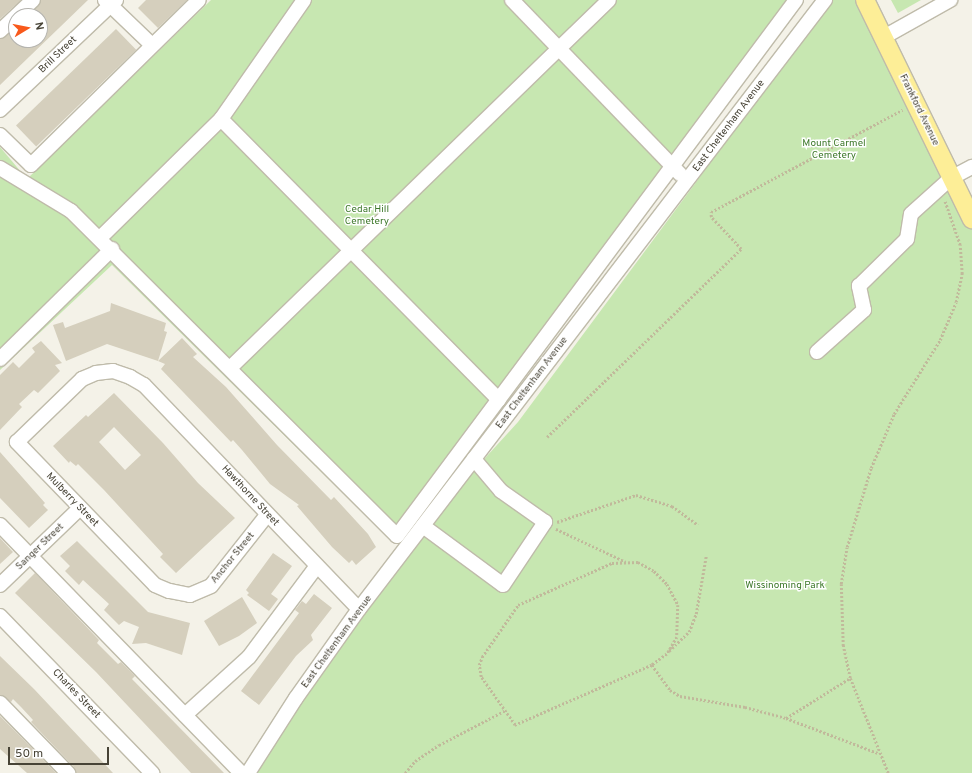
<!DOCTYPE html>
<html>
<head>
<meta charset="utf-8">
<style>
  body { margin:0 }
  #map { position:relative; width:972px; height:773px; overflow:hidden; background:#f4f2e8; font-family:Overpass,sans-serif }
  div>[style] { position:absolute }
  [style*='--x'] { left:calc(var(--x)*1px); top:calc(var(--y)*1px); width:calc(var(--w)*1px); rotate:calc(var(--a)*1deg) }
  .green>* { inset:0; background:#c7e7b1 }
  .building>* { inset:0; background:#d5cfbd; transform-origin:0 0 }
  .path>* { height:2.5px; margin-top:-1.25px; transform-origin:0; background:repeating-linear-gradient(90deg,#c1b99b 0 2px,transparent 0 4px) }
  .roads { filter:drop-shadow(1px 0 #bfbbaa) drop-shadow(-1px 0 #bfbbaa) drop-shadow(0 1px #bfbbaa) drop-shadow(0 -1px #bfbbaa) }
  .minor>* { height:14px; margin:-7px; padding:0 7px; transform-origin:7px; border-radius:7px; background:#fff }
  .major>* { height:18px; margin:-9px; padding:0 9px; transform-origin:9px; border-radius:9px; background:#fdee97 }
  span { translate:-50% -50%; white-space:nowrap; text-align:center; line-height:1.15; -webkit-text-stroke:3px #fff; paint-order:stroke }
  .street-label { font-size:10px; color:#474336 }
  .park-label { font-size:10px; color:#3d782a }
  .north { position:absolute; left:8px; top:8px; width:40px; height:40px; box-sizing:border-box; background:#fff; border:1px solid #b5b4af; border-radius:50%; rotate:80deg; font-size:11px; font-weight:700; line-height:16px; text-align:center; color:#474336 }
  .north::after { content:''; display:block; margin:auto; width:14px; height:18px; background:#f8591b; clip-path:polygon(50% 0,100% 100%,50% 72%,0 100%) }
  .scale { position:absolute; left:8px; top:747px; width:101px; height:18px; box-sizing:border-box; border:2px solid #474336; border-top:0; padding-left:5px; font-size:12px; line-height:14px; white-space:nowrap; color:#474336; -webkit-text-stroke:3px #fff; paint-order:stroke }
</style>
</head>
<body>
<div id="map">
  <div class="green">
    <i style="clip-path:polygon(211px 0,792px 0,390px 540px,112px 265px,0 370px,0 147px,27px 179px)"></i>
    <i style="clip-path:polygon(826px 0,865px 0,972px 219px,972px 773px,248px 773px,423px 526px,518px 422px,694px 185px)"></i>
    <i style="clip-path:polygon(891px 0,921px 0,898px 13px)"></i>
  </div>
  <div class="building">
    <i style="clip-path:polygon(0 0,21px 0,0 19px)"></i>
    <i style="clip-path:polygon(41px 0,88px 0,0 85px,0 39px,16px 28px,16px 40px,40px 40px,40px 16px,28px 16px)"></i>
    <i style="clip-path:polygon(146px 0,187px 0,158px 28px,138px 8px)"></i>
    <i style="left:116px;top:29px;width:29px;height:139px;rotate:46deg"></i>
    <i style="clip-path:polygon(111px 303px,166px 323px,164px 331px,167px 332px,158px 361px,107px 344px,66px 361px,53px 325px,63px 322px,65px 328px,110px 311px)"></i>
    <i style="clip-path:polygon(182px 338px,197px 354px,193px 357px,226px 387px,277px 445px,331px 500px,334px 497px,368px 534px,376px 547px,356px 565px,352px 560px,349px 563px,332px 547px,297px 506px,299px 505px,270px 484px,242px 450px,233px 440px,231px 442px,161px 369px,165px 364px,158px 361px)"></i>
    <i style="clip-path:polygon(41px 341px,62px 363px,55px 365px,60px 371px,38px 393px,34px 390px,19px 404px,22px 407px,0 430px,0 375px,13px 362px,19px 368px,35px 352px,32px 348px)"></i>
    <i style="clip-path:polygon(evenodd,114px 393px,163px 443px,198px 483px,235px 518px,176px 573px,160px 557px,163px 554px,104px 490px,78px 464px,76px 466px,70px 461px,69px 463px,53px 446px,86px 415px,88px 417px,114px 393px,114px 427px,141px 455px,125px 470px,99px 442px,114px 427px)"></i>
    <i style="clip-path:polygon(0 452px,45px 503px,43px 505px,48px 510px,29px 528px,0 498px)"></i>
    <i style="clip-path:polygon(0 538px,13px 552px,0 564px)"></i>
    <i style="clip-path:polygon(77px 541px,148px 612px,190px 623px,182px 655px,146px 643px,132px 644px,139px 627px,124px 621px,119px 625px,104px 610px,109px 604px,83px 580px,79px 585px,65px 571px,70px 566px,60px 556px)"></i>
    <i style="clip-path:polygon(273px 553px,292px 566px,271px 594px,278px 599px,269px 611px,247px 595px,249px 593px,246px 590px)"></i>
    <i style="clip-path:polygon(35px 573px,99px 640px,97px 643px,118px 664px,121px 662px,135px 676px,132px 679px,224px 773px,191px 773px,96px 672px,15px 593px)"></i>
    <i style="clip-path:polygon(314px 594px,332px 608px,311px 635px,313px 640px,296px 656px,259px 705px,241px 691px,299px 613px,295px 610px,302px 601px,306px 604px)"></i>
    <i style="clip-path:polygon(242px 597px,257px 623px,239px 636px,219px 646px,204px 621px)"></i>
    <i style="clip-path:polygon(0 656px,34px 689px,113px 773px,76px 773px,74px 767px,31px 722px,33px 720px,21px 707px,13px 699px,11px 702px,0 695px)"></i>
    <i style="clip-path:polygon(0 716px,18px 734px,56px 773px,27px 773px,0 749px)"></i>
  </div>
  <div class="path">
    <i style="--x:547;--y:437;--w:270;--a:-44.1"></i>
    <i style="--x:741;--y:249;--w:44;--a:-133.2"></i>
    <i style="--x:711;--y:217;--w:5;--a:-90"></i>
    <i style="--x:711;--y:212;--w:217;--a:-28.1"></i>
    <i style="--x:557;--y:522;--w:83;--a:-18.9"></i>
    <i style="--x:636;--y:495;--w:38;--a:17"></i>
    <i style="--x:672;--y:506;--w:32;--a:36"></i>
    <i style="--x:556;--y:529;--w:77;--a:25.2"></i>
    <i style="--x:638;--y:562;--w:18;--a:29"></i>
    <i style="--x:654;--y:571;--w:18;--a:45"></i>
    <i style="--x:667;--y:584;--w:24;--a:62"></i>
    <i style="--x:678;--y:605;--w:32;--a:92"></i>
    <i style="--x:677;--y:637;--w:20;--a:120"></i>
    <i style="--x:667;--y:654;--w:19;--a:144"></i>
    <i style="--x:652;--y:665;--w:150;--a:156.3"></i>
    <i style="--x:515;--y:725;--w:59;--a:-125.3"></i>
    <i style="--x:481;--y:677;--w:12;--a:-99"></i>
    <i style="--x:479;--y:665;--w:9;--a:-69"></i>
    <i style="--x:482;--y:657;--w:63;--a:-55.3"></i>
    <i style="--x:518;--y:605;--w:103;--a:-24.1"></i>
    <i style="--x:612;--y:563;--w:26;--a:-2"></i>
    <i style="--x:669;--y:651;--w:28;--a:-44"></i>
    <i style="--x:689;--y:632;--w:19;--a:-69"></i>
    <i style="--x:696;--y:614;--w:59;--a:-80.2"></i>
    <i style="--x:652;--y:665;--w:31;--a:54"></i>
    <i style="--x:670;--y:690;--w:12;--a:31"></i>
    <i style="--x:680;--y:696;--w:66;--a:9.6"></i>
    <i style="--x:745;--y:707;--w:42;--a:15"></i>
    <i style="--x:786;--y:718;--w:98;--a:20.8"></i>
    <i style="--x:786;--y:718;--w:75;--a:-32"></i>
    <i style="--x:405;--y:773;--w:16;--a:-50"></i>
    <i style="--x:415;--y:761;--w:29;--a:-34"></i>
    <i style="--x:439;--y:745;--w:76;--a:-27.6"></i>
    <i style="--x:888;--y:773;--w:102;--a:-111.8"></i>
    <i style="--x:850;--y:678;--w:33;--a:-102"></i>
    <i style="--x:843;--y:646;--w:62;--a:-91.8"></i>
    <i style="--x:841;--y:584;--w:37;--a:-81"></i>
    <i style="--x:847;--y:547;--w:83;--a:-73.1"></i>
    <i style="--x:871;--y:468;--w:59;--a:-66.9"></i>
    <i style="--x:894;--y:414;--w:87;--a:-58.1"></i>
    <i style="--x:940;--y:340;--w:41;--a:-67.2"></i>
    <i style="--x:956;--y:302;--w:29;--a:-78"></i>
    <i style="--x:962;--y:274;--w:29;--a:-94"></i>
    <i style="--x:960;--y:245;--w:46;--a:-109.2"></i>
  </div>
  <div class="roads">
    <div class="minor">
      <i style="--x:105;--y:0;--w:65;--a:43.8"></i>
      <i style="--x:512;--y:0;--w:242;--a:46"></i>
      <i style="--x:0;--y:31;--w:45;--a:-43.2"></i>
      <i style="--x:884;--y:37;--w:76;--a:-29.3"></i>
      <i style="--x:0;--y:110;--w:160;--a:-43.5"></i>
      <i style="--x:221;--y:119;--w:395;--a:45.3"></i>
      <i style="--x:0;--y:135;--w:43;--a:44.1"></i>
      <i style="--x:31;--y:165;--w:235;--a:-44.5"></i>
      <i style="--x:0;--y:168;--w:83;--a:31.2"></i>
      <i style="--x:71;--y:211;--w:460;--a:44.9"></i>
      <i style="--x:397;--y:536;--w:668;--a:-53.34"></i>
      <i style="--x:100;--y:238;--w:170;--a:-44.5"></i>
      <i style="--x:221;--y:119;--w:145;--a:-55.1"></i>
      <i style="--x:817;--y:352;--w:63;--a:-41.8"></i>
      <i style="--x:864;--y:310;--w:25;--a:-102"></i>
      <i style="--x:859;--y:286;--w:67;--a:-44.4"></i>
      <i style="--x:907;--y:239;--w:25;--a:-81"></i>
      <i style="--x:911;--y:214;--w:54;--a:-42"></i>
      <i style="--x:951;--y:178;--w:24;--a:-28"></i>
      <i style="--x:0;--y:359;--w:157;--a:-44.5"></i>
      <i style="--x:230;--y:368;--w:528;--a:-44.16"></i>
      <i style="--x:267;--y:515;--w:90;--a:128.3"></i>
      <i style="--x:211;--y:586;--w:23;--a:157"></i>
      <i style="--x:190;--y:595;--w:21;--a:-169"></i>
      <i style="--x:169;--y:591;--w:15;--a:-157"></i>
      <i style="--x:155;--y:585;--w:199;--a:-134"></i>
      <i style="--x:17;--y:442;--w:91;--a:-44.1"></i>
      <i style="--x:82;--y:379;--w:15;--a:-23"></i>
      <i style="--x:96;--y:373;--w:17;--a:-7"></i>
      <i style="--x:113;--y:371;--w:18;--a:19"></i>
      <i style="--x:130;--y:377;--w:16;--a:30"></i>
      <i style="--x:144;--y:385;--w:310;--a:46.2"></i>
      <i style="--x:0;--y:525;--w:346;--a:45.8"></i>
      <i style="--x:423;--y:526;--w:99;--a:36.4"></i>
      <i style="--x:503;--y:585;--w:76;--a:-56.3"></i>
      <i style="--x:545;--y:522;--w:54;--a:-144.8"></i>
      <i style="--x:501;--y:491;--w:42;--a:-130.2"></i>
      <i style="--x:0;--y:585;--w:111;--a:-43.9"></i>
      <i style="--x:0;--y:616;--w:219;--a:45.9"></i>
      <i style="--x:0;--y:703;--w:98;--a:45.8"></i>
      <i style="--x:185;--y:715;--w:86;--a:-42.2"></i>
      <i style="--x:249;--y:657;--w:112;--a:-53.3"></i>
      <i style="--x:248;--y:773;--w:89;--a:-57.4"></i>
      <i style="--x:296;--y:698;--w:109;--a:-54.7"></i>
      <i style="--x:359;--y:609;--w:767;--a:-52.58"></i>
    </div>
    <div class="major">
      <i style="--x:865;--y:0;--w:244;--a:64"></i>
    </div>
  </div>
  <div class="street-label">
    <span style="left:58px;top:55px;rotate:-44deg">Brill Street</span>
    <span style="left:919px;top:110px;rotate:64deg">Frankford Avenue</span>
    <span style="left:729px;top:126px;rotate:-53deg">East Cheltenham Avenue</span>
    <span style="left:532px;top:383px;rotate:-53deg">East Cheltenham Avenue</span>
    <span style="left:250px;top:496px;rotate:47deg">Hawthorne Street</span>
    <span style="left:72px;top:500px;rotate:46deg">Mulberry Street</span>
    <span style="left:40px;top:547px;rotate:-44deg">Sanger Street</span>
    <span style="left:233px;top:558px;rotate:-51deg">Anchor Street</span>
    <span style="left:337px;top:642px;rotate:-54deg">East Cheltenham Avenue</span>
    <span style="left:76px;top:694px;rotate:46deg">Charles Street</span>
  </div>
  <div class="park-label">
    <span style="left:834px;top:149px">Mount Carmel<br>Cemetery</span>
    <span style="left:367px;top:215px">Cedar Hill<br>Cemetery</span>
    <span style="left:785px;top:586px">Wissinoming Park</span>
  </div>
  <div class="north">N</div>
  <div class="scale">50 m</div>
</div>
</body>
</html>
